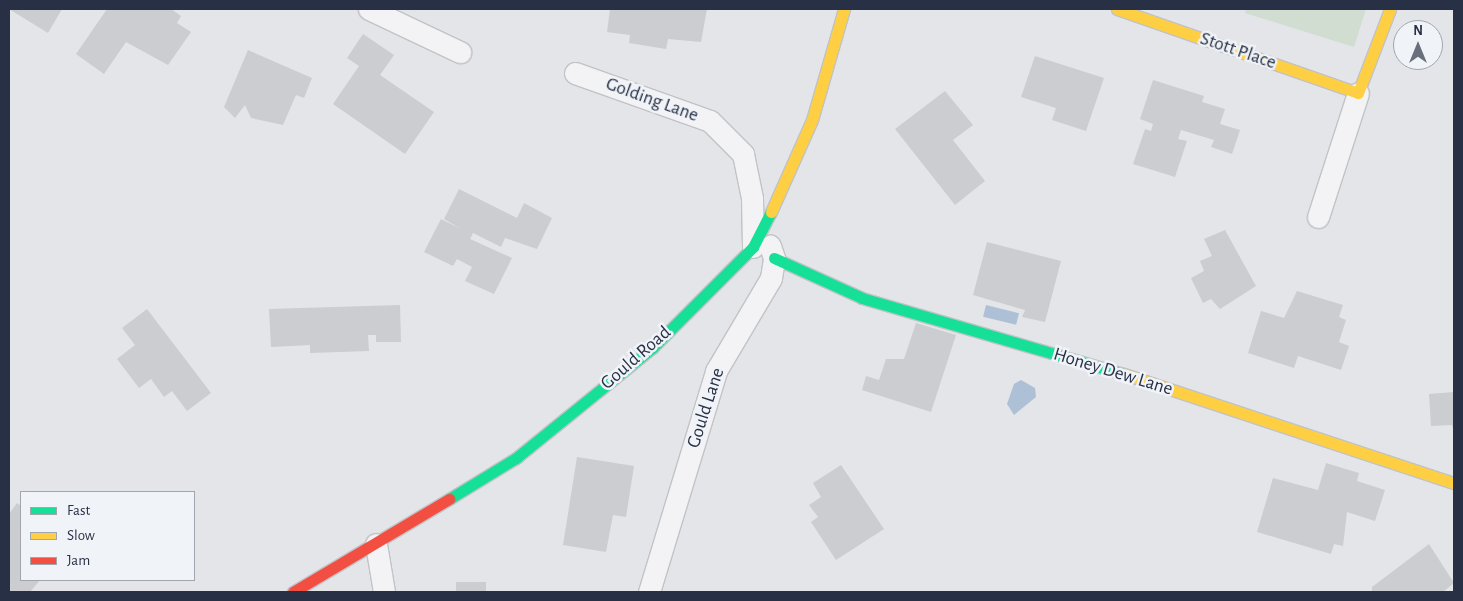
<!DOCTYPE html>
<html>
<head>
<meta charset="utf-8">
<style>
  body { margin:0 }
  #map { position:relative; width:1463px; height:601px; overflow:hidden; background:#e3e5e8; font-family:"Alegreya Sans",sans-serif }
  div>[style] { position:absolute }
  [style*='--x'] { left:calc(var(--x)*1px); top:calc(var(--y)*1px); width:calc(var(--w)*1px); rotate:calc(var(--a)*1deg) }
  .green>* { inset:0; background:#d2ddd2 }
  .water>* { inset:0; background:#aec0d6; transform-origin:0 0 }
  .building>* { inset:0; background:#cbcdd1; transform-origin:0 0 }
  .roads { filter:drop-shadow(1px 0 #c1c3c6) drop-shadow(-1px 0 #c1c3c6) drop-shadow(0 1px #c1c3c6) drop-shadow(0 -1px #c1c3c6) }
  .street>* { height:21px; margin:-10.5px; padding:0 10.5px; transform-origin:10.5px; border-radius:10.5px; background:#f3f3f5 }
  .fast>* { height:11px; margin:-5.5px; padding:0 5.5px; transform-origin:5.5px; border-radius:5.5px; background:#16e098 }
  .slow>* { height:11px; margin:-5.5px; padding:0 5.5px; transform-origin:5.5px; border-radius:5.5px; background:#ffcf43 }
  .jam>* { height:11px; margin:-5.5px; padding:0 5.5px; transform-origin:5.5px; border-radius:5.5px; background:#f24e42 }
  span { translate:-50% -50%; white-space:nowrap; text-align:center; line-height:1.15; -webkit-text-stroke:5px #f0f3f8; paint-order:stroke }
  .street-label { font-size:19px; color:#273044 }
  .frame { position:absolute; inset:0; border:10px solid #273044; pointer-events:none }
  .legend { position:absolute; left:20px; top:491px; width:175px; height:90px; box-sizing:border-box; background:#f0f3f8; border:1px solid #a0a5b0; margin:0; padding:6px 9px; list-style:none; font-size:15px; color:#273044 }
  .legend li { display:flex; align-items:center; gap:10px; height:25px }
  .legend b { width:25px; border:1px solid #a0a5b0 }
  .north { position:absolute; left:1393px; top:20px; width:50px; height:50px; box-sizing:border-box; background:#f0f3f8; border:1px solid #a0a5b0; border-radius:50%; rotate:0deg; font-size:14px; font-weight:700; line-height:20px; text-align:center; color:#273044 }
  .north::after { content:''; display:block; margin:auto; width:18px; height:22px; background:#696f7d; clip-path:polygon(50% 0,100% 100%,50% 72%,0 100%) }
</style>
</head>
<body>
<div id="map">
  <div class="green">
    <i style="clip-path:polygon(1246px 9px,1366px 9px,1354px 47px,1245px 13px)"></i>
  </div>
  <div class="water">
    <i style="left:986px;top:305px;width:34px;height:12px;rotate:14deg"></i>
    <i style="clip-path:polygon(1021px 380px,1035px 388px,1036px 397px,1014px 415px,1007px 404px,1014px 384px)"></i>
  </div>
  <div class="building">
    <i style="clip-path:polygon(9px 9px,62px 9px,48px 33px)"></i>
    <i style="clip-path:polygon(107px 9px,171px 9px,181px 16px,177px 23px,191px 32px,168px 65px,126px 42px,104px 74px,76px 54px)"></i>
    <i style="clip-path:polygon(610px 9px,707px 9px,701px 42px,668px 39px,666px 49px,629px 43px,630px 35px,607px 32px)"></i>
    <i style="clip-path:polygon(363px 34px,394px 55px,380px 75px,434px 112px,405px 154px,333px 104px,359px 66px,347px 58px)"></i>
    <i style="clip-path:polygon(248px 50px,312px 78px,304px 98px,296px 95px,283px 125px,251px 118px,245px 105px,235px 118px,224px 107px)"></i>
    <i style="clip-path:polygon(1035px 56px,1104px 78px,1086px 131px,1052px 120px,1056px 108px,1021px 97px)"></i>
    <i style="clip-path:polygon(1153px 80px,1204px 96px,1202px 102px,1225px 109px,1220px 124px,1240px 130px,1232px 154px,1211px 147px,1214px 140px,1181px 130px,1178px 139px,1187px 141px,1175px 177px,1133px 164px,1145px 129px,1151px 131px,1153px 124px,1140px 119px)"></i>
    <i style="clip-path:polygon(945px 91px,973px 125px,953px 140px,985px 181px,955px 205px,895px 129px)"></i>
    <i style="clip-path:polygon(459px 189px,517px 218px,524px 203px,552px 218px,537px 249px,505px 238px,501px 247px,473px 233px,470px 239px,512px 258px,494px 294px,465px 281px,472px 267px,457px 259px,453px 266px,424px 252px,441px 219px,461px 229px,444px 219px)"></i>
    <i style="clip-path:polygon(1225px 230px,1256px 286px,1220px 309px,1211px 299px,1203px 303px,1191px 278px,1204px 271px,1200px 261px,1212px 256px,1204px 239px)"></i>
    <i style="clip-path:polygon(987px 242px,1061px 261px,1045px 322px,1022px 317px,1025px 310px,973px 295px)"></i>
    <i style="clip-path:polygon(1297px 291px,1343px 305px,1339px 317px,1346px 320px,1339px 342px,1349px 346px,1341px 370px,1298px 356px,1294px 368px,1248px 353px,1261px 311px,1284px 318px)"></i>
    <i style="clip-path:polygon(400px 305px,401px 342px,376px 342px,376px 335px,368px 335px,369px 351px,310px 353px,310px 345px,271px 347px,269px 309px)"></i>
    <i style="clip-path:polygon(147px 309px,211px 393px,187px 411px,172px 391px,164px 397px,151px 379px,139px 388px,117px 359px,135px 345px,122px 328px)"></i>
    <i style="clip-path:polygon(916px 323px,956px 335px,931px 412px,862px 390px,866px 376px,879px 380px,886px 359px,904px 359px)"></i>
    <i style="clip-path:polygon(1454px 392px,1454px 432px,1452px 425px,1431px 426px,1429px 394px)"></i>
    <i style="clip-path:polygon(577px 457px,634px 466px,626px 517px,613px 515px,606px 552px,563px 545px)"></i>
    <i style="clip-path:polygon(1326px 463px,1359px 473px,1357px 481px,1385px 490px,1375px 521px,1347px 512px,1343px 546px,1334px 544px,1331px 554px,1257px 532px,1273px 478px,1318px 490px)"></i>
    <i style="clip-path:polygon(841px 465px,884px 529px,836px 560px,811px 522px,818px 517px,809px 505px,821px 497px,813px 483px)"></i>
    <i style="clip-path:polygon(17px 503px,21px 506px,21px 580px,40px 580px,30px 592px,9px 591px,9px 514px)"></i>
    <i style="clip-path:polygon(1429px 544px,1454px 583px,1443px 592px,1372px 592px,1372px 587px)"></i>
    <i style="left:456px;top:582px;width:30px;height:10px"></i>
  </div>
  <div class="roads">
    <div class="street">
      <i style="--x:369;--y:9;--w:101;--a:25.3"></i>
      <i style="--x:575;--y:73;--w:143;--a:19.6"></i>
      <i style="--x:710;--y:121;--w:47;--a:45"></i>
      <i style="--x:743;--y:154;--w:45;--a:78.4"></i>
      <i style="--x:752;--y:198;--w:49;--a:88.8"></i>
      <i style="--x:1318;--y:217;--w:130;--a:-72.1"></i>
      <i style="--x:376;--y:544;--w:49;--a:80.5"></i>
      <i style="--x:649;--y:592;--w:231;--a:-73.1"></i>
      <i style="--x:716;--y:371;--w:108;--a:-59.4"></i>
      <i style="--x:771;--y:278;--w:20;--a:-81"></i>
      <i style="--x:774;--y:258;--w:13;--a:-108"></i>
    </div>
    <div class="fast">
      <i style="--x:774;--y:258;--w:97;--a:24.4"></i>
      <i style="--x:862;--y:298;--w:273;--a:16.2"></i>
      <i style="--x:449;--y:499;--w:79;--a:-31.5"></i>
      <i style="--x:516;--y:458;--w:175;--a:-39"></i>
      <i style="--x:652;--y:348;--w:143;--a:-45"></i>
      <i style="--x:753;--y:247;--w:39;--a:-63"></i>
    </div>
    <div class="slow">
      <i style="--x:1117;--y:9;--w:255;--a:19.2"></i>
      <i style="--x:1358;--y:93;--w:90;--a:-69.1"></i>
      <i style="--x:771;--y:212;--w:101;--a:-66"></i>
      <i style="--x:812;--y:120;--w:116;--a:-73.9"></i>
      <i style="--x:1124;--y:374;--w:348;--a:18.3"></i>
    </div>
    <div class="jam">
      <i style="--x:293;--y:592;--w:182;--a:-30.8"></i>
    </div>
  </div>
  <div class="street-label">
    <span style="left:1238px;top:51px;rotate:19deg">Stott Place</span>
    <span style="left:652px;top:100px;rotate:20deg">Golding Lane</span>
    <span style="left:636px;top:358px;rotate:-41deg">Gould Road</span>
    <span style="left:1113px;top:372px;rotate:17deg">Honey Dew Lane</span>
    <span style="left:706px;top:408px;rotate:-72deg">Gould Lane</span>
  </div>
  <div class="frame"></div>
  <ul class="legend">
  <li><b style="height:6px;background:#16e098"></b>Fast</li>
  <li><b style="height:6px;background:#ffcf43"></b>Slow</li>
  <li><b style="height:6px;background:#f24e42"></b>Jam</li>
  </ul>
  <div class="north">N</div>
</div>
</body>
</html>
